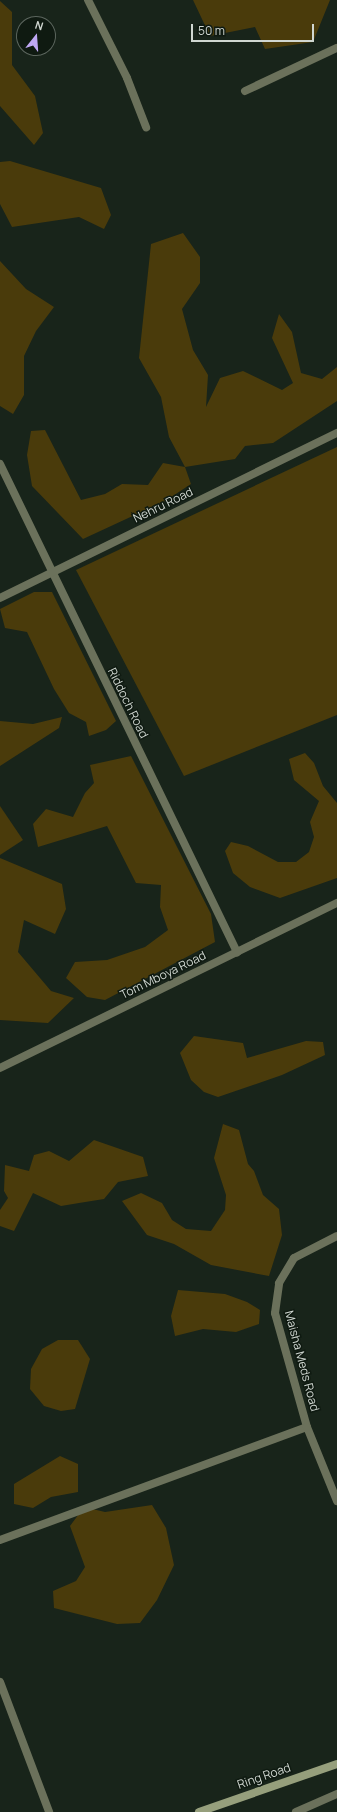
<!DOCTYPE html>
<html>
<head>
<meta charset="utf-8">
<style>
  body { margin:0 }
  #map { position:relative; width:337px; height:1812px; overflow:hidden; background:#18241a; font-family:Manrope,sans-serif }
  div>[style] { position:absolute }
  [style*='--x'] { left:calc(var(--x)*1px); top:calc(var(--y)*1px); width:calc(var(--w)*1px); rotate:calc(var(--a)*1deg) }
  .green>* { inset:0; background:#4a3b0b }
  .minor>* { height:8px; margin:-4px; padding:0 4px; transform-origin:4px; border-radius:4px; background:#6b715b }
  .tertiary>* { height:8px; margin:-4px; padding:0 4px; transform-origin:4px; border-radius:4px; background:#6b715b }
  .secondary>* { height:8px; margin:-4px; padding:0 4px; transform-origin:4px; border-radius:4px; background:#969f7c }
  span { translate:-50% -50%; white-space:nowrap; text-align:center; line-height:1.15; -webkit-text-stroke:3px #0f1a11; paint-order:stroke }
  .street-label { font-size:12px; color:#d0d7d1 }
  .north { position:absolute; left:16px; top:16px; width:40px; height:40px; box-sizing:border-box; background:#0f1a11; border:1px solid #5c665e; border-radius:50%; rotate:17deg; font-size:11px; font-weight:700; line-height:16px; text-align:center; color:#d0d7d1 }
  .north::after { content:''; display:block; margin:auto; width:14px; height:18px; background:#bfa8f4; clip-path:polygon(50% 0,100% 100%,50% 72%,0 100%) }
  .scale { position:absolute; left:191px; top:24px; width:123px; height:18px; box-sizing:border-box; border:2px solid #d0d7d1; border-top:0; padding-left:5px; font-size:12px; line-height:14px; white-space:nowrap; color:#d0d7d1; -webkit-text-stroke:3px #0f1a11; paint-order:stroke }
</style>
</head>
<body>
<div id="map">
  <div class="green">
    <i style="clip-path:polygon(193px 0,330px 0,313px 42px,265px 49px,255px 27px,210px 36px)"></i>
    <i style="clip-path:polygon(0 1px,12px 12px,12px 65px,35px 96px,43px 133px,34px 145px,0 106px)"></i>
    <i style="clip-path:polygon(10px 161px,101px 188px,111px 215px,104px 229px,79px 217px,12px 227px,0 204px,0 162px)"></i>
    <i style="clip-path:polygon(183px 233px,200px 257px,200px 283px,182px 309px,193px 350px,208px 375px,206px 407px,220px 378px,243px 371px,282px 390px,293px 383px,272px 338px,279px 314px,292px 332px,301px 373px,322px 379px,337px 367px,337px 401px,273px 443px,245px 446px,235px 459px,185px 467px,191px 484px,165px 501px,83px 539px,32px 486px,27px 455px,31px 431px,45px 430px,81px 500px,105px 494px,122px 484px,148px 485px,163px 463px,185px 467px,169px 437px,161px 397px,139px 358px,151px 244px)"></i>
    <i style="clip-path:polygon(0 261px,26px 289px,54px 307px,36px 331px,24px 356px,24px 395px,13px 414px,0 406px)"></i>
    <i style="clip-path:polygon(337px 447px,337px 715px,184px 776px,76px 570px)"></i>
    <i style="clip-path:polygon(34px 592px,52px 592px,116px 721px,106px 730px,89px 736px,86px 722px,69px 713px,54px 689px,27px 632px,5px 628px,0 609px)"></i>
    <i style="clip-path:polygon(62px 717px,59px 728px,0 766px,0 721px,33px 724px)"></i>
    <i style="clip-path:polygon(305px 753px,314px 763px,323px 786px,337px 803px,337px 878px,280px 898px,250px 887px,233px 873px,225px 851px,231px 842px,248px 846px,278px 862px,296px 862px,309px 852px,314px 837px,310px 822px,319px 801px,294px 780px,289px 759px)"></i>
    <i style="clip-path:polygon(131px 756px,211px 914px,215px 942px,105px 1000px,87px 997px,66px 978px,75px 962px,107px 960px,145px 947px,168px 930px,160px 907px,161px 885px,136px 883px,107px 826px,38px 847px,33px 824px,46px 809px,73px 817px,85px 793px,94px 783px,90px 765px)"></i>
    <i style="clip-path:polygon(0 806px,23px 840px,0 855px)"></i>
    <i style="clip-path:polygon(0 858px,62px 884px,66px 909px,55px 934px,24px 920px,18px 952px,51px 991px,74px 998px,48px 1023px,0 1020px)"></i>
    <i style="clip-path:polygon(194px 1036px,243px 1043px,247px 1058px,306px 1041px,323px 1042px,325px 1055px,282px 1075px,218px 1097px,204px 1092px,191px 1080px,180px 1053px)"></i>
    <i style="clip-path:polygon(223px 1124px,239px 1130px,248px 1164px,254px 1171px,263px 1195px,279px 1209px,282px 1235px,269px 1276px,211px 1265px,174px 1244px,147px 1235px,122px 1201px,141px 1193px,162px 1203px,172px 1220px,186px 1229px,211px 1231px,225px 1210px,226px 1195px,214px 1158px)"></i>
    <i style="clip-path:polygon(94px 1140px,143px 1157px,148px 1176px,118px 1182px,104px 1199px,79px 1203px,61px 1206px,33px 1193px,14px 1231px,0 1226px,0 1210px,8px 1198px,4px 1191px,5px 1165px,29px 1171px,34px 1155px,49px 1151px,69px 1161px)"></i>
    <i style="clip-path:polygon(178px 1290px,225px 1294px,247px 1302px,260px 1310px,259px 1324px,236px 1332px,203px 1329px,175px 1336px,171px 1316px)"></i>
    <i style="clip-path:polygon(58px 1340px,78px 1340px,90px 1359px,75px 1409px,61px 1411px,44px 1406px,30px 1389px,31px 1369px,42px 1349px)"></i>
    <i style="clip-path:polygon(60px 1456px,78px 1464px,78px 1492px,51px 1497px,33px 1508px,14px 1504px,14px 1484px)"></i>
    <i style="clip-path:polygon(152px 1505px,166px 1528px,174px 1565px,157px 1600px,140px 1623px,117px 1624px,54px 1608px,53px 1591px,76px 1581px,85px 1567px,70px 1526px,84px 1507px,105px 1512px)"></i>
  </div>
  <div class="minor">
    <i style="--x:88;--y:0;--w:87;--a:63.4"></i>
    <i style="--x:127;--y:78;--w:53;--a:68.8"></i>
    <i style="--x:245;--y:91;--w:102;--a:-25.1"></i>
    <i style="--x:307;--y:1427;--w:118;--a:-105.7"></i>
    <i style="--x:275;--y:1313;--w:30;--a:-82"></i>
    <i style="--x:279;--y:1283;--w:29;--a:-59"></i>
    <i style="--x:294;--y:1258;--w:48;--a:-27.1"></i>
    <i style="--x:0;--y:1682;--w:139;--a:69.3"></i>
    <i style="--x:296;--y:1812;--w:45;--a:-23.7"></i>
  </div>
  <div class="tertiary">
    <i style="--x:0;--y:464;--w:543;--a:64.1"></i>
    <i style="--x:0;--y:598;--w:375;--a:-26.1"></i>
    <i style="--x:0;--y:1068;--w:375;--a:-26.1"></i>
    <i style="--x:0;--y:1540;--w:327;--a:-20.2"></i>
    <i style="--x:307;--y:1427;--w:80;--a:67.9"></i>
  </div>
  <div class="secondary">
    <i style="--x:199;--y:1812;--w:146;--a:-19.2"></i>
  </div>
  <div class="street-label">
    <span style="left:163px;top:505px;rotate:-26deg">Nehru Road</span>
    <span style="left:128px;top:703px;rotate:64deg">Riddoch Road</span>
    <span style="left:163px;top:975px;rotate:-26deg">Tom Mboya Road</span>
    <span style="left:302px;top:1361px;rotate:75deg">Maisha Meds Road</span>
    <span style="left:264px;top:1776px;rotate:-19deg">Ring Road</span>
  </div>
  <div class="north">N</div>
  <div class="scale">50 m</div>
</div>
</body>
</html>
